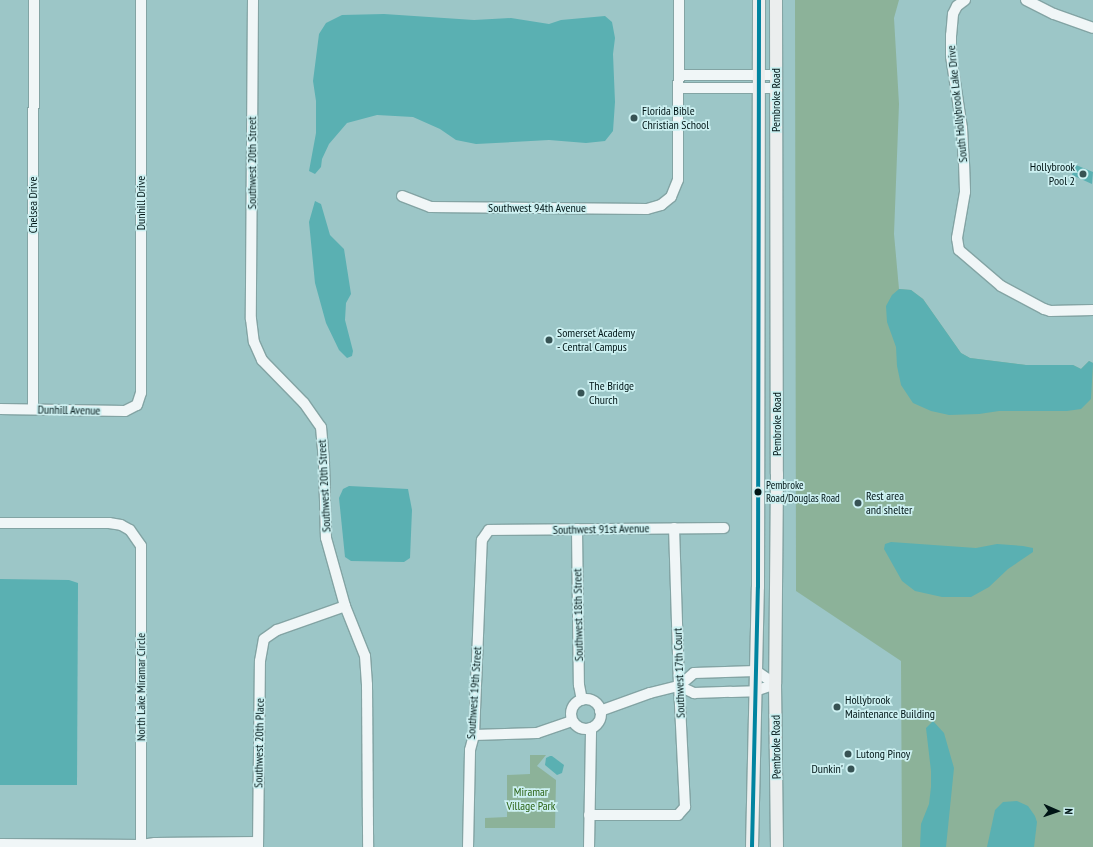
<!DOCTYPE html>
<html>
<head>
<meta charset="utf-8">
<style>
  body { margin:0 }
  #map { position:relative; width:1093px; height:847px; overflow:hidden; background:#9cc6c7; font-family:"PT Sans Narrow",sans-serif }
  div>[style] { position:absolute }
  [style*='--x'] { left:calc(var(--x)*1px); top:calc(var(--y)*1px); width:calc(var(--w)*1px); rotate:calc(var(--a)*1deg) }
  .green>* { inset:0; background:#8cb299 }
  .water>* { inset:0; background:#5ab0b2 }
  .roads { filter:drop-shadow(1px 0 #83a4a4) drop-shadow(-1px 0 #83a4a4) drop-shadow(0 1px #83a4a4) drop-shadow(0 -1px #83a4a4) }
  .minor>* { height:10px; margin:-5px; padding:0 5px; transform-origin:5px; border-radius:5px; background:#f0f6f7 }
  .minor>.ring { margin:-5px; padding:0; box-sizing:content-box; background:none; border:10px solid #f0f6f7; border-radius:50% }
  .major>* { height:12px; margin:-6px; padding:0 6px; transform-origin:6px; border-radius:6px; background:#ebeeee }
  .bus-1>* { height:4px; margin:-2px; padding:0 2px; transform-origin:2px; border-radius:2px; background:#0084a0 }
  .dots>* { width:11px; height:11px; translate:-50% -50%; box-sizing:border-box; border:2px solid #ccf0f1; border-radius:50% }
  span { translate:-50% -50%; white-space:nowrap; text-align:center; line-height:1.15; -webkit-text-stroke:3.5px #ccf0f1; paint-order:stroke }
  .bus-label { font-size:11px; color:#001516 }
  .left { translate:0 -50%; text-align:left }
  .street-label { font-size:12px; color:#001516 }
  .poi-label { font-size:12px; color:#001516 }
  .right { translate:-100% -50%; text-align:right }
  .park-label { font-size:12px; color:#2c6315 }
  .north { position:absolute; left:1037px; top:791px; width:40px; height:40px; -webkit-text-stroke:3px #ccf0f1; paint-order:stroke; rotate:92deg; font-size:11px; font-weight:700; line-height:16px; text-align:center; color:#001516 }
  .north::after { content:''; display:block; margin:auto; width:14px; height:18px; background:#001516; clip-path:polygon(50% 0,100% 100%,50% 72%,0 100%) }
</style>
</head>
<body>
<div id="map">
  <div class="green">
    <i style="clip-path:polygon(795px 0,899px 0,894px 18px,899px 104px,894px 234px,899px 289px,911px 290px,923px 299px,961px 353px,970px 358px,1026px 365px,1073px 365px,1081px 369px,1089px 361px,1093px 363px,1093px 847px,902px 847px,901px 661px,796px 591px)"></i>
    <i style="clip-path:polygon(530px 755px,546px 755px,537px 766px,556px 780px,555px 828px,485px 828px,485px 818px,507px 817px,507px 775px,530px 774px)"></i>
  </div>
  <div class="water">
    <i style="clip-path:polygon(384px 14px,474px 20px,511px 18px,549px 24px,561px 20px,605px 16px,612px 22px,615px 38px,613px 54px,615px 102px,613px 131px,605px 141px,586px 143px,549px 140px,476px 144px,456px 140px,440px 129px,413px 117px,377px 115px,347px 123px,329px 144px,322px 159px,321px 167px,315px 174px,309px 171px,316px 133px,316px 101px,313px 81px,319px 34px,326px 23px,342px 15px)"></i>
    <i style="clip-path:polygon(1076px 165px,1093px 172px,1092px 184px,1072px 175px)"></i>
    <i style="clip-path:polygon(315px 201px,321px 204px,330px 235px,344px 249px,351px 294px,346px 303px,345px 320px,353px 351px,352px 356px,347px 358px,339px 350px,326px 323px,315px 283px,309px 222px)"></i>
    <i style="clip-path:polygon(899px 289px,911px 290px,923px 299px,961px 353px,970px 358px,1026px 365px,1073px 365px,1081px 369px,1089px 361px,1093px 363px,1091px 399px,1081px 409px,1067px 411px,999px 411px,979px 414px,949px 415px,931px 411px,913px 403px,901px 385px,897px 366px,896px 347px,887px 322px,886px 306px,892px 295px)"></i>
    <i style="clip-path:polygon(349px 486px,408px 489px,412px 510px,410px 558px,404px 562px,351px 561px,345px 557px,339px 498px,343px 489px)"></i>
    <i style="clip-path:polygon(891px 542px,976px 548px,997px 544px,1023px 546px,1033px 548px,1033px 552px,1008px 569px,989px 587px,971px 597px,942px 597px,915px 591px,902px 581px,884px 549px,885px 544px)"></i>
    <i style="clip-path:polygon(0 579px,69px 580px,78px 583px,77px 785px,0 785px)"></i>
    <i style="clip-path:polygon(933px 721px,944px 733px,954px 768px,946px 847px,920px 847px,921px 824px,929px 804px,931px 787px,931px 771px,926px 728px)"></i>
    <i style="clip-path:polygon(550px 756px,552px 756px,564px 765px,562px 773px,557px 775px,545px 765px,546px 758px)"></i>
    <i style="clip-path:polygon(1017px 801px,1028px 806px,1035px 816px,1037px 822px,1034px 847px,987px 847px,995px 810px,1003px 802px)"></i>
  </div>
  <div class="roads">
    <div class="minor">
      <i style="--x:253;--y:0;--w:319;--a:90.4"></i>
      <i style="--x:251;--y:319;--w:23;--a:83"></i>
      <i style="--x:254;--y:342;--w:20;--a:66"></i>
      <i style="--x:262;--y:360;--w:60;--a:45.7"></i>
      <i style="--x:304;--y:403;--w:29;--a:55"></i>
      <i style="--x:321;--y:427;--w:36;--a:85"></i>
      <i style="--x:324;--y:463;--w:75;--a:88.5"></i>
      <i style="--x:326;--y:538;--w:71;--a:74.4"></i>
      <i style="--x:345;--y:606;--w:54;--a:68.2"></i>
      <i style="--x:365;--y:656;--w:29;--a:86"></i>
      <i style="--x:367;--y:685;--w:162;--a:89.6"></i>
      <i style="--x:965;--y:0;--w:10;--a:143"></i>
      <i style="--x:957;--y:6;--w:9;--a:117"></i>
      <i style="--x:953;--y:14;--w:21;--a:95"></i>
      <i style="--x:951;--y:35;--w:21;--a:90"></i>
      <i style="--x:951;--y:56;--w:73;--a:81.3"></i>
      <i style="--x:962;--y:128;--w:34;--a:87"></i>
      <i style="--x:964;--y:162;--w:30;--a:88"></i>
      <i style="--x:965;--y:192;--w:47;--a:99.9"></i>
      <i style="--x:957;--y:238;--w:12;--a:81"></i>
      <i style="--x:959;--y:250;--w:55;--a:40.6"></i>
      <i style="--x:1001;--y:286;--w:49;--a:28.1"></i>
      <i style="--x:1044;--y:309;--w:6;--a:18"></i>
      <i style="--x:1050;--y:311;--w:43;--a:-1.3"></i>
      <i style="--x:1026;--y:0;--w:31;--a:27"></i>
      <i style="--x:1054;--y:14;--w:41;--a:19.7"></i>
      <i style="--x:680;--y:75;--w:96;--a:0"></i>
      <i style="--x:679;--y:88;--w:97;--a:0"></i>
      <i style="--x:402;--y:196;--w:30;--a:21"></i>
      <i style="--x:430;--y:207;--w:217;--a:0.5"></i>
      <i style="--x:647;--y:209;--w:15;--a:-16"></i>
      <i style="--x:661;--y:205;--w:13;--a:-39"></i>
      <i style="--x:671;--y:197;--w:18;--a:-68"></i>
      <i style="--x:678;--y:180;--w:180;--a:-89.7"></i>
      <i style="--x:0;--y:409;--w:125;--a:0.9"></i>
      <i style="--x:125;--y:411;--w:13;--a:-27"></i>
      <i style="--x:137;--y:405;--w:13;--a:-72"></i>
      <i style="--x:141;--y:393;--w:393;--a:-90"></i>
      <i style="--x:33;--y:409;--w:409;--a:-89.9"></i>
      <i style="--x:0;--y:523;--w:109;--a:0"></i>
      <i style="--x:109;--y:523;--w:12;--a:9"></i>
      <i style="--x:121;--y:525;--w:10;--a:29"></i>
      <i style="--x:130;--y:530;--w:19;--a:55"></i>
      <i style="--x:141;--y:546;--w:301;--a:90"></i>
      <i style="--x:577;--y:529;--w:156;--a:89.3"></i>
      <i style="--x:579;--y:685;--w:15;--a:79"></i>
      <i style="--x:679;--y:686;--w:17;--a:25"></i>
      <i style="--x:694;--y:693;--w:37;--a:-2"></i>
      <i style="--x:731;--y:692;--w:24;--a:-2"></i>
      <i style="--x:755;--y:691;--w:21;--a:-19"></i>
      <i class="ring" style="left:571px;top:699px;width:20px;height:20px"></i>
      <i style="--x:600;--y:711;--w:53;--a:-19.8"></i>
      <i style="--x:650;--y:693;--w:30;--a:-14"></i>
      <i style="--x:679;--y:686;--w:20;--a:-41"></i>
      <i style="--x:694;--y:673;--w:62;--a:-1.8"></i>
      <i style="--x:756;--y:671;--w:23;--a:34"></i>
      <i style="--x:474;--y:735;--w:63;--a:-1.8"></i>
      <i style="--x:537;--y:733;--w:37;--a:-19"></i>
      <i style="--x:589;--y:815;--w:89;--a:0"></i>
      <i style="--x:678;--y:815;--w:11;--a:-49"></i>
      <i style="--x:685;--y:807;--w:121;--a:-92.8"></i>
      <i style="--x:679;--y:686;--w:158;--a:-91.8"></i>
      <i style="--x:0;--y:844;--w:141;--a:0.4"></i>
      <i style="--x:141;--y:845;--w:14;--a:-8"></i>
      <i style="--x:155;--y:843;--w:103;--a:-0.6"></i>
      <i style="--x:258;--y:847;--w:186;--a:-89.4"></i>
      <i style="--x:260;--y:661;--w:22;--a:-80"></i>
      <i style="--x:264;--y:639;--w:16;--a:-35"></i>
      <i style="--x:277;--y:630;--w:72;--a:-19.4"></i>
      <i style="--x:468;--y:847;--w:97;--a:-88.8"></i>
      <i style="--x:470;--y:750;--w:16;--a:-75"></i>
      <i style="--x:474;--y:735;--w:195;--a:-87.7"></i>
      <i style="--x:482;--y:540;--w:12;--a:-55"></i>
      <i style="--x:489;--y:530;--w:235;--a:-0.5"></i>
      <i style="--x:589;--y:847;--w:119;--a:-89"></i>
    </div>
    <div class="major">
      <i style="--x:776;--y:0;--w:474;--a:89.9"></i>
      <i style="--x:777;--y:474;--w:210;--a:90.5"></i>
      <i style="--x:775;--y:684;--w:163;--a:89.3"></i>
      <i style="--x:752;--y:847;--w:260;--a:-88.7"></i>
      <i style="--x:758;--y:587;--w:587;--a:-89.9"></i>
    </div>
  </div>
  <div class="bus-1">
    <i style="--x:752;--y:847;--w:260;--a:-88.7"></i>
    <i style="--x:758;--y:587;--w:587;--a:-89.9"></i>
  </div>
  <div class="dots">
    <i style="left:634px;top:118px;background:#375354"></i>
    <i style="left:1083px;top:174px;background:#375354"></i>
    <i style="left:549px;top:340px;background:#375354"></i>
    <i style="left:581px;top:393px;background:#375354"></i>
    <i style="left:758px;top:492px;background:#001516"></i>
    <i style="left:858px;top:503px;background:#375354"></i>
    <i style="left:837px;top:707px;background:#375354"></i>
    <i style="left:848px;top:754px;background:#375354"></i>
    <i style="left:851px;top:769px;background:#375354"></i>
  </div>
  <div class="bus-label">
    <span class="left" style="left:766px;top:492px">Pembroke<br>Road/Douglas Road</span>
  </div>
  <div class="street-label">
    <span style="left:776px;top:100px;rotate:-90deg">Pembroke Road</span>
    <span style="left:957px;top:104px;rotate:-96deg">South Hollybrook Lake Drive</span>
    <span style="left:252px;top:163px;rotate:-90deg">Southwest 20th Street</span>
    <span style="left:141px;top:203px;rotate:-90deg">Dunhill Drive</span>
    <span style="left:33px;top:205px;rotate:-90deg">Chelsea Drive</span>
    <span style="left:537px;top:208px">Southwest 94th Avenue</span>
    <span style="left:69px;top:410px;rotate:1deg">Dunhill Avenue</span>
    <span style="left:777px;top:424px;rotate:-90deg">Pembroke Road</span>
    <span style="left:324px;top:486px;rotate:-93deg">Southwest 20th Street</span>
    <span style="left:601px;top:529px;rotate:-1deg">Southwest 91st Avenue</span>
    <span style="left:578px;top:615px;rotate:-91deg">Southwest 18th Street</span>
    <span style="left:679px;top:673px;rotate:-92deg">Southwest 17th Court</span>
    <span style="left:141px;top:687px;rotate:-90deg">North Lake Miramar Circle</span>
    <span style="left:474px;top:693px;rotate:-86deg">Southwest 19th Street</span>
    <span style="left:259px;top:743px;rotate:-89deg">Southwest 20th Place</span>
    <span style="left:776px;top:747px;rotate:-91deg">Pembroke Road</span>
  </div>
  <div class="poi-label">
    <span class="left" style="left:642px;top:118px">Florida Bible<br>Christian School</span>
    <span class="right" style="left:1075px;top:174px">Hollybrook<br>Pool 2</span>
    <span class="left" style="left:557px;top:340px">Somerset Academy<br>- Central Campus</span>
    <span class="left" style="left:589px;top:393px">The Bridge<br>Church</span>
    <span class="left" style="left:866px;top:503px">Rest area<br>and shelter</span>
    <span class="left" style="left:845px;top:707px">Hollybrook<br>Maintenance Building</span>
    <span class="left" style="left:856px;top:754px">Lutong Pinoy</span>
    <span class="right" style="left:843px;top:769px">Dunkin'</span>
  </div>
  <div class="park-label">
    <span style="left:531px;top:799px">Miramar<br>Village Park</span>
  </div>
  <div class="north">N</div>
</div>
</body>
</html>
